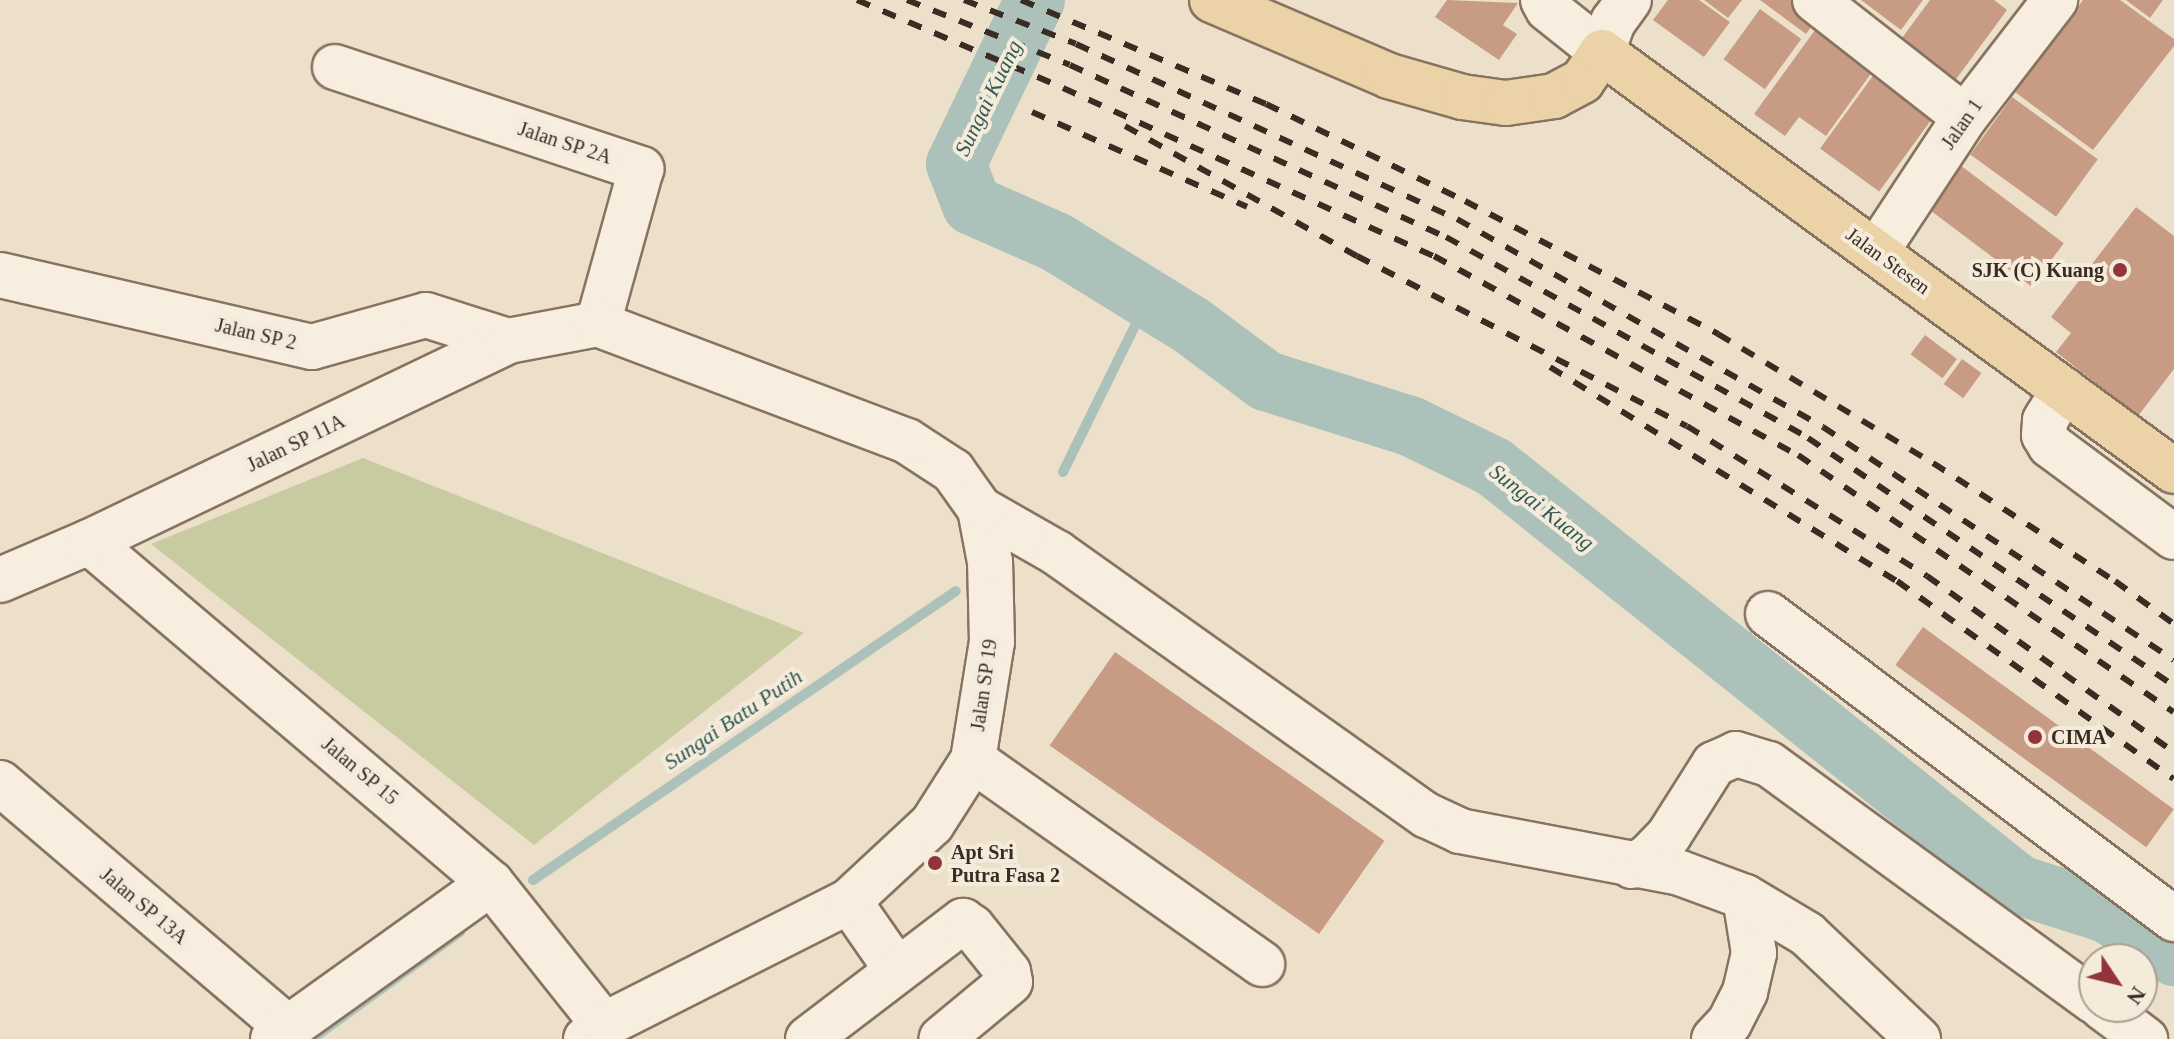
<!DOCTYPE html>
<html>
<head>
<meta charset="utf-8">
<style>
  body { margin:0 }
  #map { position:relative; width:2174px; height:1039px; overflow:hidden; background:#ece0cb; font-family:"Times New Roman",serif }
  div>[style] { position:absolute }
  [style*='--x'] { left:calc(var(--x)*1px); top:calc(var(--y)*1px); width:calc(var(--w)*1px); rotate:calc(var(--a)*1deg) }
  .green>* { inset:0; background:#c8caa0 }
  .stream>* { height:10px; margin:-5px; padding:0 5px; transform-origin:5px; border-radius:5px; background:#abc1b9 }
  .river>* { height:60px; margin:-30px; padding:0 30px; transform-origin:30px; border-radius:30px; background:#abc1b9 }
  .building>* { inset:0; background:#c89c84; transform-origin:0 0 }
  .roads { filter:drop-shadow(2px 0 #887360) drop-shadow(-2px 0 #887360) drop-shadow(0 2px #887360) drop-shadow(0 -2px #887360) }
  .minor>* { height:44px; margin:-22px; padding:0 22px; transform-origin:22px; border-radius:22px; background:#f7eedf }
  .major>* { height:44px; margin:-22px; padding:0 22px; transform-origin:22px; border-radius:22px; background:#ebd2a7 }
  .rail>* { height:6px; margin-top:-3px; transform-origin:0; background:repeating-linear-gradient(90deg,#3a2c23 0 14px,transparent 0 28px) }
  .dots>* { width:22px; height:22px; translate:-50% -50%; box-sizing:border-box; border:4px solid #f4ebdb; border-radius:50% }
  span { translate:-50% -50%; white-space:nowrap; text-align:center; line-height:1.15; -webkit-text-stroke:8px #f4ebdb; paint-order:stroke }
  .street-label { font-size:20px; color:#3a2c23 }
  .poi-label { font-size:20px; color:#3a2c23; font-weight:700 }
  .right { translate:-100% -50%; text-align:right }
  .left { translate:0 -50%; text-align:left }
  .water-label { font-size:22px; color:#335954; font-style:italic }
  .north { position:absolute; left:2078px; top:943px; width:80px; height:80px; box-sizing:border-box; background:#f4ebdb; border:2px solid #aa9f91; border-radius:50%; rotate:125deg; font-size:22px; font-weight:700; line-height:32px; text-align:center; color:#3a2c23 }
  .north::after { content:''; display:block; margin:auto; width:28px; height:36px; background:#93343b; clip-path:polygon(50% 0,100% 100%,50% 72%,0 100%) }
</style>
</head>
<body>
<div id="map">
  <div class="green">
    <i style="clip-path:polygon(363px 458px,804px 633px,534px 845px,151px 544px)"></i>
  </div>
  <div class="stream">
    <i style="--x:1063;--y:472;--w:193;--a:-63.8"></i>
    <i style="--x:533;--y:880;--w:512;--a:-34.34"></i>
    <i style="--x:312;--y:1039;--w:183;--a:-35.9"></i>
  </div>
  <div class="river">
    <i style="--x:1035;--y:0;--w:182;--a:115.7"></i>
    <i style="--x:956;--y:164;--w:44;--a:68.7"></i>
    <i style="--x:972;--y:205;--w:92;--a:23.8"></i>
    <i style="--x:1056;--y:242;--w:160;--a:31.7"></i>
    <i style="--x:1192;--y:326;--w:92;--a:36.6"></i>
    <i style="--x:1266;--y:381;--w:151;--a:17.4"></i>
    <i style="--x:1410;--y:426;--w:93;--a:26"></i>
    <i style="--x:1494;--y:467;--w:671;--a:38.53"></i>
    <i style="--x:2019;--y:885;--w:92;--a:17.7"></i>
    <i style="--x:2107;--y:913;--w:80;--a:32.7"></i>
  </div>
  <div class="building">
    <i style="clip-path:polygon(1447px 0,1518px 3px,1503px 25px,1517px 34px,1499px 60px,1435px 17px)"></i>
    <i style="clip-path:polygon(1668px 0,1699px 0,1730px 22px,1704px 57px,1653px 20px)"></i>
    <i style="clip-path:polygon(1704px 0,1742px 0,1728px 18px)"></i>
    <i style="clip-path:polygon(1760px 0,1801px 0,1820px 15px,1806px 34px)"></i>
    <i style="clip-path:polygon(1861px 0,1923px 0,1901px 30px)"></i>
    <i style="clip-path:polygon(1930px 0,1994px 0,2007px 10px,1954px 82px,1899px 42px)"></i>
    <i style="clip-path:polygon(2083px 0,2120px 0,2174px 39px,2174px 46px,2093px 150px,2015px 92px)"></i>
    <i style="clip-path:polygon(2126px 0,2163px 0,2150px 18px)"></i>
    <i style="left:1760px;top:9px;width:51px;height:62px;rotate:36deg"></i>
    <i style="clip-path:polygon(1823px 19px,1880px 61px,1826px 136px,1799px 117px,1785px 136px,1754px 114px)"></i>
    <i style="left:1883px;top:62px;width:73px;height:107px;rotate:36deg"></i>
    <i style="left:2012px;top:97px;width:106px;height:71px;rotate:36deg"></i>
    <i style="left:1960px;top:165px;width:130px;height:54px;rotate:37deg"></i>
    <i style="clip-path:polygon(2136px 207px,2174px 236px,2174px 369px,2138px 416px,2056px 352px,2071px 333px,2051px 317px)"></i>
    <i style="left:1925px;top:335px;width:40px;height:24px;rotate:37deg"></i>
    <i style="left:1962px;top:359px;width:24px;height:31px;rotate:36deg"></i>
    <i style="left:1923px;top:627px;width:310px;height:47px;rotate:36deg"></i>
    <i style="left:1115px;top:652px;width:329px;height:114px;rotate:35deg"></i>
  </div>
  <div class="roads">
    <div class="minor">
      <i style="--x:1543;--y:0;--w:10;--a:61"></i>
      <i style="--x:1548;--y:9;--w:69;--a:38.5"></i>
      <i style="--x:1602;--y:52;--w:32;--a:-70"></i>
      <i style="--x:1613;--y:22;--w:27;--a:-54"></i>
      <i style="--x:1815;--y:0;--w:190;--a:38"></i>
      <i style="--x:335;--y:67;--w:323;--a:18.4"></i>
      <i style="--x:641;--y:169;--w:161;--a:105.5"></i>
      <i style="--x:1876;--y:252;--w:162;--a:-56.6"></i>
      <i style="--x:1965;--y:117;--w:148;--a:-52.4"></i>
      <i style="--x:0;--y:275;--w:320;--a:13"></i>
      <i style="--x:312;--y:347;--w:118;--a:-15.7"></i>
      <i style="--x:426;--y:315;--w:86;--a:17.6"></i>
      <i style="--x:2064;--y:390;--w:36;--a:122"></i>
      <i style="--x:2045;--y:421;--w:14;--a:94"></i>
      <i style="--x:2044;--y:435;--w:12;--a:59"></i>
      <i style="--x:2050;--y:445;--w:154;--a:36.6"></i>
      <i style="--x:980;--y:509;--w:89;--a:29.7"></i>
      <i style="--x:1057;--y:553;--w:453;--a:35.4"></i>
      <i style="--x:1426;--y:815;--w:38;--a:25"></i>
      <i style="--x:1460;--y:831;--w:224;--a:10.8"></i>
      <i style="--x:1680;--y:873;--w:69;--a:20.3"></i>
      <i style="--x:1745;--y:897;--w:57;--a:80.9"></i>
      <i style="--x:1754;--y:953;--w:40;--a:103"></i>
      <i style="--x:1745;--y:992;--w:35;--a:117"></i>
      <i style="--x:1729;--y:1023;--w:22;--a:133"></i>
      <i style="--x:89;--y:542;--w:527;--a:40.31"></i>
      <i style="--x:491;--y:883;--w:181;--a:51.5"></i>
      <i style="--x:0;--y:580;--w:97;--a:-23.1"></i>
      <i style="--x:89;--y:542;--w:465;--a:-25.6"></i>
      <i style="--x:508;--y:341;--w:92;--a:-10.7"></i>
      <i style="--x:1768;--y:614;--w:508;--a:36.92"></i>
      <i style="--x:973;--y:760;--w:354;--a:35.2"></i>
      <i style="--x:0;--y:783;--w:378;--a:40.4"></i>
      <i style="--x:1632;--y:866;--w:18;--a:-29"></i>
      <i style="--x:1648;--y:857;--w:30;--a:-46"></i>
      <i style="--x:1669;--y:835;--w:84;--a:-57.6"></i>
      <i style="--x:1714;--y:764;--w:24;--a:-24"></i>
      <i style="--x:1736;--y:754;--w:34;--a:17"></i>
      <i style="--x:1769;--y:764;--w:402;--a:36.1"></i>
      <i style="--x:1745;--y:897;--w:72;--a:30.8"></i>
      <i style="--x:1807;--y:934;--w:153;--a:43.4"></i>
      <i style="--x:849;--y:901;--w:84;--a:55.2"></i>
      <i style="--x:2102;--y:1007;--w:54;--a:36.7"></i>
      <i style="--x:273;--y:1039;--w:268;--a:-35.6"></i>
      <i style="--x:586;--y:1039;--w:23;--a:-38"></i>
      <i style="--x:604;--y:1025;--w:275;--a:-26.8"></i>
      <i style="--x:849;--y:901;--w:113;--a:-42.9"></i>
      <i style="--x:932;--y:824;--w:76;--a:-57.4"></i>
      <i style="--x:973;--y:760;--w:120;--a:-80.9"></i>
      <i style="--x:992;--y:642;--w:80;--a:-91.4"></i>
      <i style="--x:990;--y:562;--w:54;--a:-100.7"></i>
      <i style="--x:980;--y:509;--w:47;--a:-125.4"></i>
      <i style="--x:953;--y:471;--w:55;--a:-146.9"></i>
      <i style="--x:907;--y:441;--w:330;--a:-159.3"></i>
      <i style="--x:808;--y:1039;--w:195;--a:-37.3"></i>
      <i style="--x:963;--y:921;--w:11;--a:34"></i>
      <i style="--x:972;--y:927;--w:58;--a:51.3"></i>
      <i style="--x:1008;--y:972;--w:10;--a:79"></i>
      <i style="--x:1010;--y:982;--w:89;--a:140.4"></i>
    </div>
    <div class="major">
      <i style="--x:1212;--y:0;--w:193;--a:23.2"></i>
      <i style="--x:1389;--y:76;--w:76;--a:16"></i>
      <i style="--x:1462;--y:97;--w:44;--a:7.8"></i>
      <i style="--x:1506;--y:103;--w:49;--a:-8.3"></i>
      <i style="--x:1554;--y:96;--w:32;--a:-28"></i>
      <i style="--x:1582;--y:81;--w:35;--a:-55"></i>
      <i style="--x:1602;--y:52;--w:709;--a:36.22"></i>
    </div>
  </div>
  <div class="rail">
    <i style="--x:857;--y:0;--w:224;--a:23.1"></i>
    <i style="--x:1063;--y:88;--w:407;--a:24.4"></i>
    <i style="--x:1434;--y:256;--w:415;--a:28.7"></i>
    <i style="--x:1798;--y:455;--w:455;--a:34.4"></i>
    <i style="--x:907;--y:0;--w:175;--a:21.7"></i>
    <i style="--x:1070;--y:65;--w:413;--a:24.6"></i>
    <i style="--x:1446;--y:237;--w:414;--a:29"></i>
    <i style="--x:1808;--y:438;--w:442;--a:34.1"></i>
    <i style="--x:964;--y:0;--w:120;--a:21.4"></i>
    <i style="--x:1076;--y:44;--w:419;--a:24.7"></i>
    <i style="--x:1457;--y:219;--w:421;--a:29.6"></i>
    <i style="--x:1823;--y:427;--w:421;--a:33.6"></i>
    <i style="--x:1021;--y:0;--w:266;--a:23"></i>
    <i style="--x:1266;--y:104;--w:221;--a:26"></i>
    <i style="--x:1465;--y:201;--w:286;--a:27.7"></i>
    <i style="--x:1718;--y:334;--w:251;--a:31"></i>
    <i style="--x:1933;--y:463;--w:217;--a:33"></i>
    <i style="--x:2115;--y:581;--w:73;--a:36.1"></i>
    <i style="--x:1032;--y:112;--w:235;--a:23.8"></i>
    <i style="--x:1125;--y:126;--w:266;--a:29.3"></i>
    <i style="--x:1357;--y:256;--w:371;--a:27.3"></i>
    <i style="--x:1687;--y:426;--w:283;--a:32"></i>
    <i style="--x:1927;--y:576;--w:303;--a:35.5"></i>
    <i style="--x:1550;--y:367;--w:408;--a:31.7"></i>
    <i style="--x:1897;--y:581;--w:340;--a:35.6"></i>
  </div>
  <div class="dots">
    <i style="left:2120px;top:270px;background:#93343b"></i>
    <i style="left:2035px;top:737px;background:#93343b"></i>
    <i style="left:935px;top:863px;background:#93343b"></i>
  </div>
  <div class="street-label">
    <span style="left:1962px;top:124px;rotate:-55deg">Jalan 1</span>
    <span style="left:565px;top:143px;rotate:18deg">Jalan SP 2A</span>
    <span style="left:1888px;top:261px;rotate:36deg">Jalan Stesen</span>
    <span style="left:256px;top:334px;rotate:13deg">Jalan SP 2</span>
    <span style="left:296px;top:443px;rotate:-26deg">Jalan SP 11A</span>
    <span style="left:984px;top:685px;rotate:-82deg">Jalan SP 19</span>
    <span style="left:360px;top:771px;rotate:40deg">Jalan SP 15</span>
    <span style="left:144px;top:906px;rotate:40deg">Jalan SP 13A</span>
  </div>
  <div class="poi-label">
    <span class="right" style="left:2104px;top:270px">SJK (C) Kuang</span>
    <span class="left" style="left:2051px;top:737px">CIMA</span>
    <span class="left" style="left:951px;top:864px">Apt Sri<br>Putra Fasa 2</span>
  </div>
  <div class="water-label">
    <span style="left:988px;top:98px;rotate:-64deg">Sungai Kuang</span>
    <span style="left:1542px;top:507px;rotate:38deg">Sungai Kuang</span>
    <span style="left:733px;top:719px;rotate:-34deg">Sungai Batu Putih</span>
  </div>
  <div class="north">N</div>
</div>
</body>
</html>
